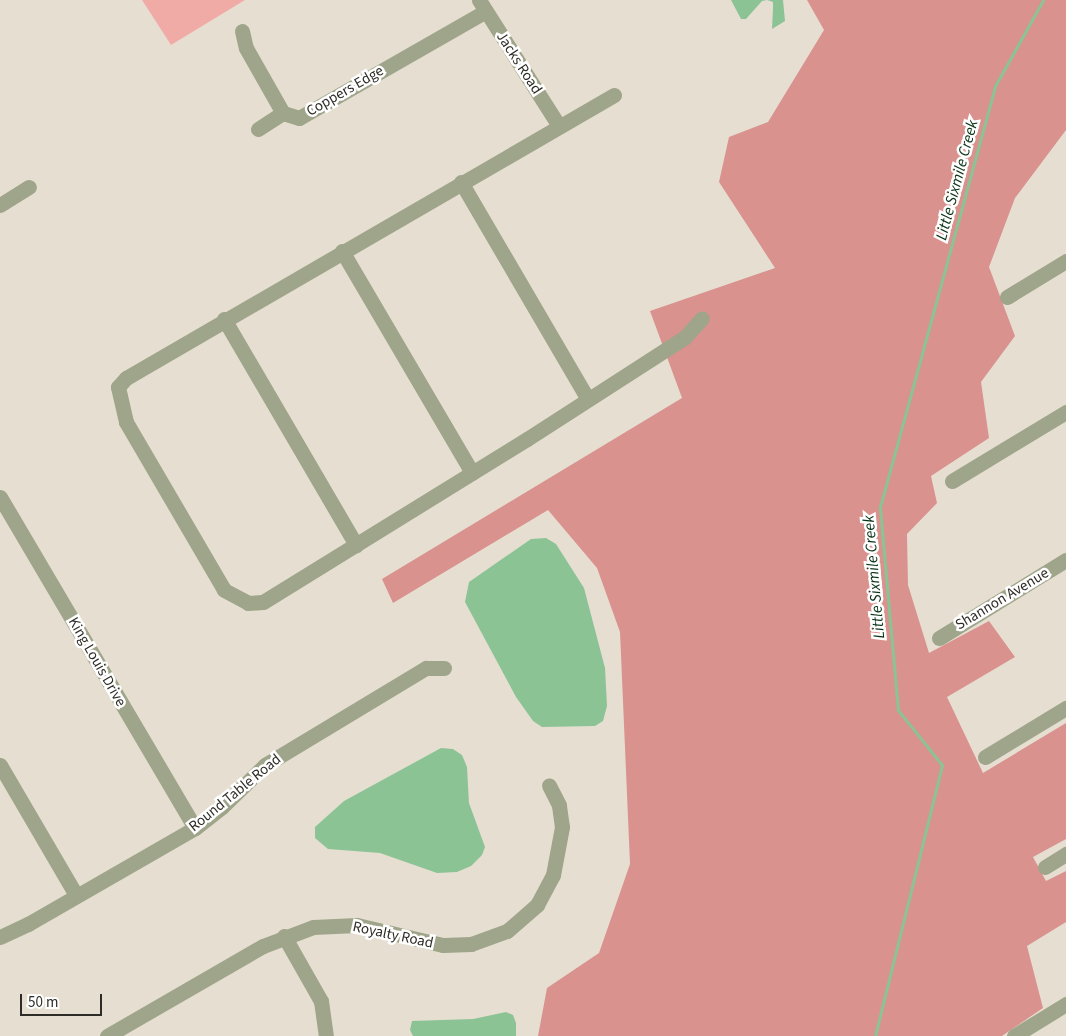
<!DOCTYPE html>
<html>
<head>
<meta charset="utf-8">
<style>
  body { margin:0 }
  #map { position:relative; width:1066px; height:1036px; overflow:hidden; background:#e6dfd1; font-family:"Source Sans 3",sans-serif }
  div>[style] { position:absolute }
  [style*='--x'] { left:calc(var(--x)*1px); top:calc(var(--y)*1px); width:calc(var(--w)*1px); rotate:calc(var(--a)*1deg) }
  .green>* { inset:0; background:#f1aba7 }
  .forest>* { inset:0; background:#d9928e }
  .water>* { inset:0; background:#8cc395 }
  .stream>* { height:3px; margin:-1.5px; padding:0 1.5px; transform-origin:1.5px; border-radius:1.5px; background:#8cc395 }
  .minor>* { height:15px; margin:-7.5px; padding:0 7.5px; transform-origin:7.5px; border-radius:7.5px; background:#9fa58a }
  span { translate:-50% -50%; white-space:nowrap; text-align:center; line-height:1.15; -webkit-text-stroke:5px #fff; paint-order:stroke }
  .street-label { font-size:15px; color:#2e2c26 }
  .water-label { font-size:16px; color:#093315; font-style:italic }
  .scale { position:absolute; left:20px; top:994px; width:82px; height:22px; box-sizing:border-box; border:2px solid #2e2c26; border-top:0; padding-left:6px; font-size:15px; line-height:18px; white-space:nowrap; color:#2e2c26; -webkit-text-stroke:4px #fff; paint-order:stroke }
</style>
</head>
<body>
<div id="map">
  <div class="green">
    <i style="clip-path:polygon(142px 0,245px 0,171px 45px)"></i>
  </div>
  <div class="forest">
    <i style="clip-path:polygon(807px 0,1066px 0,1066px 130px,1015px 198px,989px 267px,1015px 336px,981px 382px,989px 438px,931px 476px,937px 503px,907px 534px,908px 585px,929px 653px,989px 621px,1015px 657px,947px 697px,983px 773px,1066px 723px,1066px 839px,1033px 857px,1046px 881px,1066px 871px,1066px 922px,1027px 946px,1043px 1008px,1002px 1036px,538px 1036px,547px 988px,599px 953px,630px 864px,620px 632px,597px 568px,548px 510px,393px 603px,382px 579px,682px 398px,650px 311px,775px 268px,719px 182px,729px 137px,768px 122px,824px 30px)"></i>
  </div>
  <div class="water">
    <i style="clip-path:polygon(731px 0,783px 0,785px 21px,772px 29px,773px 8px,773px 2px,767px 0,762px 1px,746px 19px,741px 19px)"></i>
    <i style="clip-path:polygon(546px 538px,556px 544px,584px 588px,605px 668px,607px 706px,603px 721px,595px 726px,542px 727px,533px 721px,516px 697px,465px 602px,469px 582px,531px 539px)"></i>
    <i style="clip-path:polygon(441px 748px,453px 749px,462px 755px,467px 767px,469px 803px,485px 847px,482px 855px,471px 866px,457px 872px,437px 873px,380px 853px,328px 849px,315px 838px,315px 827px,344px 801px)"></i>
    <i style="clip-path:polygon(506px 1012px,513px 1015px,516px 1023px,516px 1036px,413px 1036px,410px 1030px,412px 1021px,473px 1019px)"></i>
  </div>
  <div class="stream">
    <i style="--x:875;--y:1036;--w:279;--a:-76.1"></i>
    <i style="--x:942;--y:765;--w:70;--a:-128.7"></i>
    <i style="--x:898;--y:710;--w:204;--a:-95.1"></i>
    <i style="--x:880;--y:507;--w:436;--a:-74.7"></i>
    <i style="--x:995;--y:86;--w:98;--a:-60.8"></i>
  </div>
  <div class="minor">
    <i style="--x:479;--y:0;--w:149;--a:57.6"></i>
    <i style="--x:242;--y:31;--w:17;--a:77"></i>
    <i style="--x:246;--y:48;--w:75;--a:60.4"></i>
    <i style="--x:283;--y:113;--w:17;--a:17"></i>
    <i style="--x:299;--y:118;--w:215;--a:-29.8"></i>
    <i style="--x:614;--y:95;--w:564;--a:149.89"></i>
    <i style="--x:126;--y:378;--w:12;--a:132"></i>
    <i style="--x:118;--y:387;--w:36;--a:77"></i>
    <i style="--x:126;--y:422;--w:194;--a:59.7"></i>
    <i style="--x:224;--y:590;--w:27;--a:28"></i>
    <i style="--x:248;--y:603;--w:15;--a:-4"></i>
    <i style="--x:263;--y:602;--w:310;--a:-31.7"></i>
    <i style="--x:527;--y:439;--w:188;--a:-32.8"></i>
    <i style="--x:685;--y:337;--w:25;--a:-48"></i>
    <i style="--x:258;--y:129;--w:30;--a:-33"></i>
    <i style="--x:461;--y:182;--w:251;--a:59.7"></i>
    <i style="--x:0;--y:205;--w:34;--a:-32"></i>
    <i style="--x:342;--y:251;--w:257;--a:59.6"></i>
    <i style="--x:1007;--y:297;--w:69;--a:-31.4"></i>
    <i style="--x:224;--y:319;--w:262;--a:59.7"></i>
    <i style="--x:952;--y:481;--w:133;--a:-31.2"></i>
    <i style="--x:0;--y:497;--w:384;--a:59.5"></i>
    <i style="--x:939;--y:638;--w:149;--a:-31.6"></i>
    <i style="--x:985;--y:757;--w:95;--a:-31.2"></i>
    <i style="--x:0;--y:765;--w:151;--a:59.7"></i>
    <i style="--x:1045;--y:867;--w:25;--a:-32"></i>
    <i style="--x:284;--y:936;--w:75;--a:60.4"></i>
    <i style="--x:321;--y:1001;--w:35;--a:82"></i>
    <i style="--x:0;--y:937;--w:31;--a:-25"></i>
    <i style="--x:28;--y:924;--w:193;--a:-29.9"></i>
    <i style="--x:195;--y:828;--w:34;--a:-38"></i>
    <i style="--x:222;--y:807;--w:60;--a:-44.3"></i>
    <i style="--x:265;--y:765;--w:188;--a:-31.1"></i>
    <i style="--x:426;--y:668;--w:18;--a:0"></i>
    <i style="--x:107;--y:1036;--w:180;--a:-30"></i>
    <i style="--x:263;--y:946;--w:53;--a:-20.8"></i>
    <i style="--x:313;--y:927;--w:44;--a:-2.6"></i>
    <i style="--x:357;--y:925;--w:88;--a:13.1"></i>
    <i style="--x:443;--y:945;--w:28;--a:-2"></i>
    <i style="--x:471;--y:944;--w:38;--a:-20"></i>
    <i style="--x:507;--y:931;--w:40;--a:-41"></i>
    <i style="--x:537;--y:905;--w:34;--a:-62"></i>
    <i style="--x:553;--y:875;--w:49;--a:-79.4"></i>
    <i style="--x:562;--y:827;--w:22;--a:-98"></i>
    <i style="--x:559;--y:805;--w:22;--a:-117"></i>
    <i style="--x:1014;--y:1036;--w:61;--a:-31.6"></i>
  </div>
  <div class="street-label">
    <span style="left:519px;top:63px;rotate:57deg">Jacks Road</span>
    <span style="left:345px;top:91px;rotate:-30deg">Coppers Edge</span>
    <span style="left:1002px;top:599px;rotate:-31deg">Shannon Avenue</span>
    <span style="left:97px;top:662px;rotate:60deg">King Louis Drive</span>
    <span style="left:235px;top:793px;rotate:-39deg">Round Table Road</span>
    <span style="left:393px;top:935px;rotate:12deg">Royalty Road</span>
  </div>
  <div class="water-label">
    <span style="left:957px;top:180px;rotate:-75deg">Little Sixmile Creek</span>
    <span style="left:874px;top:577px;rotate:-95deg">Little Sixmile Creek</span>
  </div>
  <div class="scale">50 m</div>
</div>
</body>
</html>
